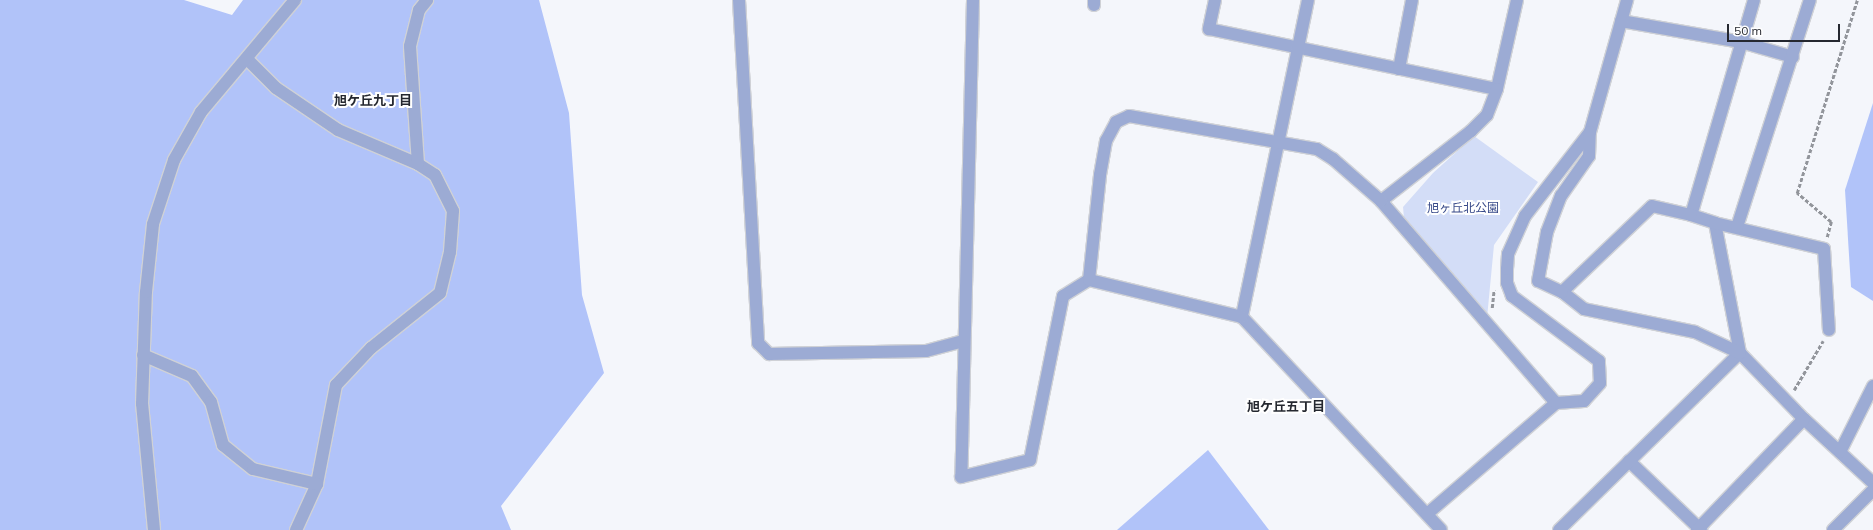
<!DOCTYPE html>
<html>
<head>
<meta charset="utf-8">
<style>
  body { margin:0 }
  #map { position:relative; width:1873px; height:530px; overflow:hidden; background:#f4f6fb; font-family:Mulish,"Noto Sans JP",sans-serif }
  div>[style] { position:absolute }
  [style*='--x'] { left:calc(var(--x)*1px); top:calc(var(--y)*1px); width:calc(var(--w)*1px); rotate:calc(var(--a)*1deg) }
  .green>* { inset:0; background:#d3ddf7 }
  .forest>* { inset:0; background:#b1c3f9 }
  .path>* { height:2.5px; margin-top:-1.25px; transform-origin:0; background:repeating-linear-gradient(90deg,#92959b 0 4px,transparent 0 6px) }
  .roads { filter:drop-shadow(1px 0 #cfd1d6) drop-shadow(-1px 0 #cfd1d6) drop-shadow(0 1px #cfd1d6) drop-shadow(0 -1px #cfd1d6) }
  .minor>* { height:12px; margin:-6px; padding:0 6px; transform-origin:6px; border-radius:6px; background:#9cabd4 }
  span { translate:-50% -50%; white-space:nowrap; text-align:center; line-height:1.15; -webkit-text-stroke:4px #fff; paint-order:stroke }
  .park-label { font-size:12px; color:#374989 }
  .neighbourhood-label { font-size:13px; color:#252830; font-weight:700 }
  .scale { position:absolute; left:1727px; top:24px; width:113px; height:18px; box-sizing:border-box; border:2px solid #252830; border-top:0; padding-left:5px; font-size:12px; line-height:14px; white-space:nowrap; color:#252830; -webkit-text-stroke:3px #fff; paint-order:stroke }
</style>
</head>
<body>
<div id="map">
  <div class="green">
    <i style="clip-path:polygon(1474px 136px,1538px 182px,1494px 245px,1487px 318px,1404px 218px,1403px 207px,1433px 173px)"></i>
  </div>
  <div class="forest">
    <i style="clip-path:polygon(0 0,184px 0,232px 15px,243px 0,539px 0,569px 113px,582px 295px,604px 373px,501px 506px,511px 530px,0 530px)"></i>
    <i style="clip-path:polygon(1873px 103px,1873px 301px,1851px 287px,1845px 190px)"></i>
    <i style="clip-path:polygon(1208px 450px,1269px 530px,1117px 530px)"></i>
  </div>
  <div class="path">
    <i style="--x:1827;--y:237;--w:16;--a:-75"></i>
    <i style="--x:1831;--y:222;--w:45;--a:-139.5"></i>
    <i style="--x:1797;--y:193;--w:202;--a:-72.7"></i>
    <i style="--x:1492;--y:308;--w:18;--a:-84"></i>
    <i style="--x:1794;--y:390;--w:57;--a:-59.4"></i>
  </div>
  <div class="roads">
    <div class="minor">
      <i style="--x:739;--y:0;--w:344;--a:86.8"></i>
      <i style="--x:758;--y:343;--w:16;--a:45"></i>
      <i style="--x:769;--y:354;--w:157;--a:-1.1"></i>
      <i style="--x:926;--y:351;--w:39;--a:-15"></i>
      <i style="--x:973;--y:0;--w:477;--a:91.4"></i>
      <i style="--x:961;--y:477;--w:71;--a:-13.8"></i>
      <i style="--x:1030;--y:460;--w:167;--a:-78.6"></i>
      <i style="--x:1063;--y:296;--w:31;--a:-32"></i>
      <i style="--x:1215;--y:0;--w:30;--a:102"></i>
      <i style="--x:1209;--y:29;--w:294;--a:11.8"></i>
      <i style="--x:1308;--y:0;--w:324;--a:101.8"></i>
      <i style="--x:1242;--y:317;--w:291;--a:46.9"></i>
      <i style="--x:1517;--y:0;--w:91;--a:102.7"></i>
      <i style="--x:1497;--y:89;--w:28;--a:111"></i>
      <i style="--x:1487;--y:115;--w:23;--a:135"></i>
      <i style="--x:1471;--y:131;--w:114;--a:142.1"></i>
      <i style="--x:1381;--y:201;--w:267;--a:49.1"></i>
      <i style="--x:1754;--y:0;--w:224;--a:106.3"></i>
      <i style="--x:1691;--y:215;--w:25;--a:18"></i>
      <i style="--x:1715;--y:223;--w:132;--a:79.1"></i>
      <i style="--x:1740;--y:353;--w:92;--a:45.9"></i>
      <i style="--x:1804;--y:419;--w:94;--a:42.8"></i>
      <i style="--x:1094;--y:5;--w:5;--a:-90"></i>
      <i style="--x:1621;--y:21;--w:122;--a:9.9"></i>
      <i style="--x:1741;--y:42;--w:54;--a:16.1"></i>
      <i style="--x:247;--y:59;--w:41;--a:45"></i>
      <i style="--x:276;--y:88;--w:75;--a:34.1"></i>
      <i style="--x:338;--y:130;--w:87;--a:23"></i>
      <i style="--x:418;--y:164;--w:20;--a:33"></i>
      <i style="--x:435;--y:175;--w:40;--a:63.4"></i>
      <i style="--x:453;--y:211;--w:41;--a:94.2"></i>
      <i style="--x:450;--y:252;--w:42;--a:103.7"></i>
      <i style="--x:440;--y:293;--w:88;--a:141.4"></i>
      <i style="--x:371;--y:348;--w:51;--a:133.4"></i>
      <i style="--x:336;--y:385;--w:101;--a:100.9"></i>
      <i style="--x:317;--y:484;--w:51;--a:114.5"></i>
      <i style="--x:1399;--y:69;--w:70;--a:-79.3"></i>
      <i style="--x:418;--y:164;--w:118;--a:-93.9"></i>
      <i style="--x:410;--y:46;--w:37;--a:-76"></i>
      <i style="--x:419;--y:10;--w:13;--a:-51"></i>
      <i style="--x:1715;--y:223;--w:112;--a:13.4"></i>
      <i style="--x:1824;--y:249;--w:81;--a:86.5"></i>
      <i style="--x:1737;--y:227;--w:238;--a:-72.2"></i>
      <i style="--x:1562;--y:292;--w:124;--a:-43.7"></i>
      <i style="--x:1652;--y:206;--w:40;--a:13"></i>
      <i style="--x:1242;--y:317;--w:157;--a:-166.4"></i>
      <i style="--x:1089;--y:280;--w:106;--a:-84"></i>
      <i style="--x:1100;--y:175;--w:35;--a:-80"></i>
      <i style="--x:1106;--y:141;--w:21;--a:-62"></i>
      <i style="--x:1116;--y:122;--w:14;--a:-25"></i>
      <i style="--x:1129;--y:116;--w:191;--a:10"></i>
      <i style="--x:1317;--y:149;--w:19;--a:32"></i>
      <i style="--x:1333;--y:159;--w:64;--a:41.2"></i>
      <i style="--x:143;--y:355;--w:53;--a:23.2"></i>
      <i style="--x:192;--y:376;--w:32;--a:54"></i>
      <i style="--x:211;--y:402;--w:45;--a:74.4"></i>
      <i style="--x:223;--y:445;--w:38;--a:39"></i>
      <i style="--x:253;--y:469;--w:66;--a:13.2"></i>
      <i style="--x:1840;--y:452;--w:74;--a:-63.4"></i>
      <i style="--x:1629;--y:461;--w:100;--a:43.8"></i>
      <i style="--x:1427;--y:514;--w:170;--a:-40.7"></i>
      <i style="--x:1556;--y:403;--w:28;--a:-4"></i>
      <i style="--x:1584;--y:401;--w:24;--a:-48"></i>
      <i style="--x:1600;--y:383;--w:22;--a:-93"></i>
      <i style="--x:1599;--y:361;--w:109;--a:-143.2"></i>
      <i style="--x:1512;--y:296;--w:14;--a:-111"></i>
      <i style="--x:1507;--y:283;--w:14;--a:-90"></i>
      <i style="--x:1507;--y:269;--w:15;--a:-86"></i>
      <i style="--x:1508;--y:254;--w:42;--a:-65.9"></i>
      <i style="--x:1525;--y:216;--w:106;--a:-52.3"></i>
      <i style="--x:1590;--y:132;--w:137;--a:-74.3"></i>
      <i style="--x:154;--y:530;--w:127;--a:-95.4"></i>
      <i style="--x:142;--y:404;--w:112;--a:-88"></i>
      <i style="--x:146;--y:292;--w:68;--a:-84.1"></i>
      <i style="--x:153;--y:224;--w:67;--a:-71.8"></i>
      <i style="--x:174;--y:160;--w:55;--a:-60.6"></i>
      <i style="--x:201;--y:112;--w:146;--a:-50"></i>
      <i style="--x:1559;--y:530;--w:253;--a:-44.4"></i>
      <i style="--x:1740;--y:353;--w:50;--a:-155"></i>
      <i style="--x:1695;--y:332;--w:113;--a:-168.3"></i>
      <i style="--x:1584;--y:309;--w:28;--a:-142"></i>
      <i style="--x:1562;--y:292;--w:26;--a:-155"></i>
      <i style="--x:1538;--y:281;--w:50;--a:-79.6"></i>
      <i style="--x:1547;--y:232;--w:39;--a:-69"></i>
      <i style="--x:1561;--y:196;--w:49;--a:-55"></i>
      <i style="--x:1589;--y:156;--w:24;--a:-88"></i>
      <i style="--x:1697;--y:530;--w:154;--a:-46.1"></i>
      <i style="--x:1833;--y:530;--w:57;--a:-45"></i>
    </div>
  </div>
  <div class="park-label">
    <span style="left:1463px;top:208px">旭ヶ丘北公園</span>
  </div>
  <div class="neighbourhood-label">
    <span style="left:373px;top:100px">旭ケ丘九丁目</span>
    <span style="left:1286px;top:406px">旭ケ丘五丁目</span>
  </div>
  <div class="scale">50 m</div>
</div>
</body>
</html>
